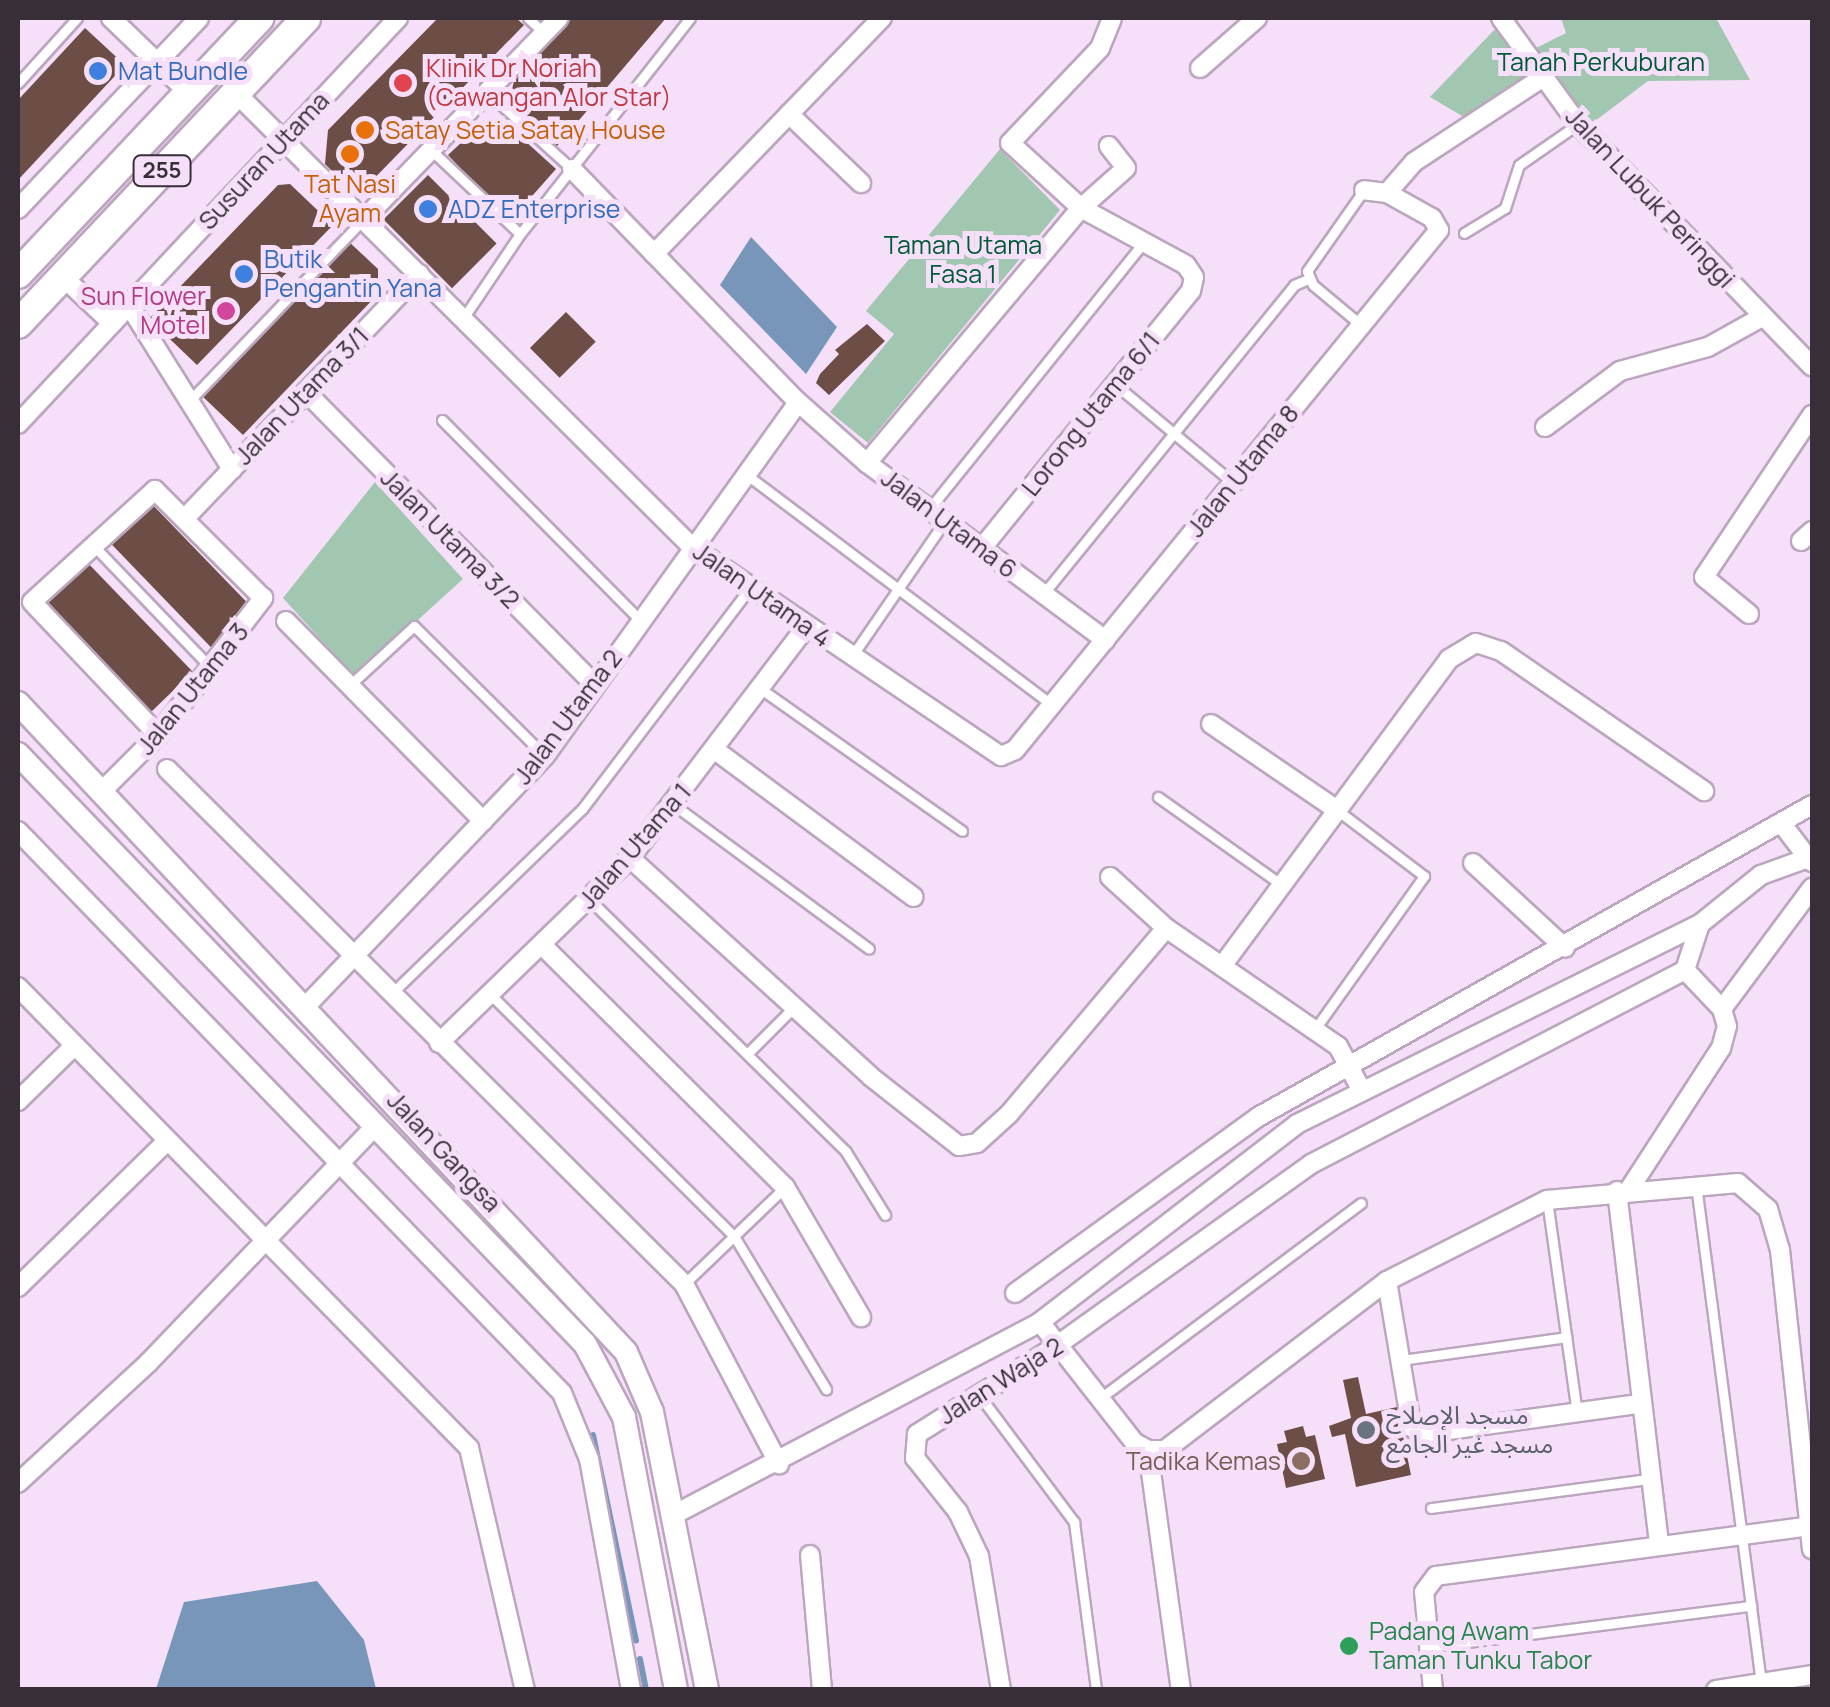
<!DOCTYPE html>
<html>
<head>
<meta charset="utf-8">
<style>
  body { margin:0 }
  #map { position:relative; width:1830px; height:1707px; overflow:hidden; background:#f6dff9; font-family:Manrope,"Noto Sans Arabic",sans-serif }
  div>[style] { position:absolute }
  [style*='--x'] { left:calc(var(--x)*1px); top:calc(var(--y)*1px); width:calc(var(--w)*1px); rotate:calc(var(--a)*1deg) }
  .green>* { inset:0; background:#a2c7b1 }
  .water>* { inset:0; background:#7796ba }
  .stream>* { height:6px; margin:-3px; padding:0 3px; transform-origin:3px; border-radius:3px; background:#7796ba }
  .building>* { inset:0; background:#6c4e46; transform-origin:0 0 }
  .roads { filter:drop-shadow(2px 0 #bca6bf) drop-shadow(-2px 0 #bca6bf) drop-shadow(0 2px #bca6bf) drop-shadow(0 -2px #bca6bf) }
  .service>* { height:9px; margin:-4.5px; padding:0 4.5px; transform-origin:4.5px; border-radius:4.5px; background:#fff }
  .minor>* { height:18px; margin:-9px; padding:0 9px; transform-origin:9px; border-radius:9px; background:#fff }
  .secondary>* { height:22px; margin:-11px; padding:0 11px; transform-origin:11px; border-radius:11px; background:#fff }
  .primary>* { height:28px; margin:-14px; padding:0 14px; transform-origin:14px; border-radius:14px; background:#fff }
  .dots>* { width:28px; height:28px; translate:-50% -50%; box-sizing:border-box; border:5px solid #f6dff9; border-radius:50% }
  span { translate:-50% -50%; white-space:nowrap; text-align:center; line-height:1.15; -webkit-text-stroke:10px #f6dff9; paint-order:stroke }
  .shield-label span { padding:2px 8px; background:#f6dff9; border:2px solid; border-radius:8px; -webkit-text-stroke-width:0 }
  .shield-label { font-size:22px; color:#372e38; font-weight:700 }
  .park-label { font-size:25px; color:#015a37 }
  .health-label { font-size:25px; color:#be3a42 }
  .left { translate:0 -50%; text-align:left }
  .shop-label { font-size:25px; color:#366cbe }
  .food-label { font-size:25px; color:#c56008 }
  .street-label { font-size:25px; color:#372e38 }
  .hotel-label { font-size:25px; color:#b23c85 }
  .right { translate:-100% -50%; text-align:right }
  .worship-label { font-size:25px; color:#5b616d }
  .education-label { font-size:25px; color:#785e54 }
  .leisure-label { font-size:25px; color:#27864d }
  .frame { position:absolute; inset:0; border:20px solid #372e38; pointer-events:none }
</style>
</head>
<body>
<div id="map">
  <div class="green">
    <i style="clip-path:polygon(1561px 18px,1716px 18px,1750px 80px,1648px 81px,1591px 124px,1530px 51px,1566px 33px)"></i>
    <i style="clip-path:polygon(1497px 27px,1535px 79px,1469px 120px,1430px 97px)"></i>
    <i style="clip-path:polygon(1000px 149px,1060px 210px,868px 443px,830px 412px,894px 334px,866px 311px)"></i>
    <i style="clip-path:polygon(375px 482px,463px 579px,355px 677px,283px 598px)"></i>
  </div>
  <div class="water">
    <i style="clip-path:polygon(751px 237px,837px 327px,806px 374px,720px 285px)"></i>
    <i style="clip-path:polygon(317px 1581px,364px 1640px,376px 1689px,156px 1689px,184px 1602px)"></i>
  </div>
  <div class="stream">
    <i style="--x:593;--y:1435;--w:210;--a:78.2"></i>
    <i style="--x:640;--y:1659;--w:32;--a:79"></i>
  </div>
  <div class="building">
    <i style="clip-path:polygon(438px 18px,516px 18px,524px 25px,357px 196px,325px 164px,328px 130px)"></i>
    <i style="clip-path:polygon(572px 18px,666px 18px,557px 146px,510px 98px,514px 81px)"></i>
    <i style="clip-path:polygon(85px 28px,125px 65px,18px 180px,18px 100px)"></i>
    <i style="clip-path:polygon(504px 122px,556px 169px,510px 221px,448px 155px,480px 125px)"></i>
    <i style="left:428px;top:175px;width:97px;height:63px;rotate:45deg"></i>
    <i style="clip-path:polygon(290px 184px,333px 225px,197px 365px,149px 319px,278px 185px)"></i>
    <i style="clip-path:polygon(347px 240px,378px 269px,378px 294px,243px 435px,200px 394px)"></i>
    <i style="left:566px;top:312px;width:42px;height:51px;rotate:45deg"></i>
    <i style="clip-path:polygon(867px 324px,885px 341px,829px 395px,816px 383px,820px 374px,839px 354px,835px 350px)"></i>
    <i style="left:147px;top:499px;width:151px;height:57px;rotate:46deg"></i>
    <i style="left:83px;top:558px;width:158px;height:63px;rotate:46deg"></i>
    <i style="clip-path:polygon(1358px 1377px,1366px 1414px,1397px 1407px,1411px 1475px,1356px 1487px,1345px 1434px,1332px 1437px,1329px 1426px,1351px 1418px,1343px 1380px)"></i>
    <i style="clip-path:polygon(1303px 1426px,1306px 1437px,1315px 1435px,1325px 1479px,1286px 1488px,1277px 1444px,1287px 1442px,1284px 1431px)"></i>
  </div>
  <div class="roads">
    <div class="service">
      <i style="--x:528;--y:18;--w:22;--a:43"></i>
      <i style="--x:18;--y:83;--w:88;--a:-47.8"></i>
      <i style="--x:487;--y:92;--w:115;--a:42.2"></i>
      <i style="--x:431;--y:150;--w:122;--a:43.3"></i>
      <i style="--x:1464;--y:233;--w:48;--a:-31.4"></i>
      <i style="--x:1505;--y:208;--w:45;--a:-72"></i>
      <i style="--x:1519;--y:165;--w:72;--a:-34.8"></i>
      <i style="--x:464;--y:317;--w:100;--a:-56"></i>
      <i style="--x:520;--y:234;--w:275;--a:-51.8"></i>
      <i style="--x:1361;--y:325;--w:62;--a:-140.2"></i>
      <i style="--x:1313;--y:285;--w:15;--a:-113"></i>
      <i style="--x:1307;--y:271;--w:99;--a:-54.9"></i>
      <i style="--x:1116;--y:385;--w:153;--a:39.9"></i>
      <i style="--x:193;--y:397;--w:245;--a:-46.2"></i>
      <i style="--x:442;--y:420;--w:281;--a:45.3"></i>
      <i style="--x:747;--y:475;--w:382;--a:37"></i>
      <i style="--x:930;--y:508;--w:336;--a:-51.2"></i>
      <i style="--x:92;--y:544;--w:169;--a:46.2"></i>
      <i style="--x:1044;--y:593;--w:397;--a:-50.9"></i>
      <i style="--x:1294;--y:285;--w:15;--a:-23"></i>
      <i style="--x:852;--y:656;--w:163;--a:-55.5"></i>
      <i style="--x:350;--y:685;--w:87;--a:-42.7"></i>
      <i style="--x:414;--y:626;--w:185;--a:44.8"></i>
      <i style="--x:761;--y:689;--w:246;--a:35.2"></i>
      <i style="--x:1158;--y:797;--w:152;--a:35.4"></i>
      <i style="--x:674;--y:805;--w:242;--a:36.4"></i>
      <i style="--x:590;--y:900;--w:359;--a:44.5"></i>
      <i style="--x:846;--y:1152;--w:74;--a:58.2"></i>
      <i style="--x:390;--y:995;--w:267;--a:-44.1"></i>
      <i style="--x:582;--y:809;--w:280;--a:-52.8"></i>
      <i style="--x:491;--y:995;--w:342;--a:44.8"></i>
      <i style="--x:734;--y:1236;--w:179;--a:59"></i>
      <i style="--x:1315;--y:1029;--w:188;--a:-54.5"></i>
      <i style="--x:1424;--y:876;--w:109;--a:-142.8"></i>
      <i style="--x:748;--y:1053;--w:65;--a:-45"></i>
      <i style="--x:1696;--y:1185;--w:502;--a:82.56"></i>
      <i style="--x:1547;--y:1200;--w:216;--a:82"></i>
      <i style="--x:684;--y:1284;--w:140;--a:-43.8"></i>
      <i style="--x:1401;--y:1360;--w:167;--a:-7.9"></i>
      <i style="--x:979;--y:1395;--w:159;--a:53.2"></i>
      <i style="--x:1074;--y:1522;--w:169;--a:82.5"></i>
      <i style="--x:1099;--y:1399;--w:327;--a:-36.8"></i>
      <i style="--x:1431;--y:1508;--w:220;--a:-7.6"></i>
      <i style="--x:1429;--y:1647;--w:325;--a:-7.3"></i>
    </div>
    <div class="minor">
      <i style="--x:111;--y:18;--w:108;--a:43.9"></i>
      <i style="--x:1501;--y:18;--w:131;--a:54"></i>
      <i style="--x:1578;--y:124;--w:337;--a:46"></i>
      <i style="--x:1200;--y:68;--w:76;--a:-41.3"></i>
      <i style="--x:235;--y:92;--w:645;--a:44.87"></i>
      <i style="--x:692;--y:547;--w:373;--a:34.1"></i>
      <i style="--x:1001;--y:756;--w:15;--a:-23"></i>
      <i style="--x:1015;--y:750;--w:671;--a:-50.81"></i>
      <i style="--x:1439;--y:230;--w:14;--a:-120"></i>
      <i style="--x:1432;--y:218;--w:51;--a:-150.9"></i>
      <i style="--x:1387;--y:193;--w:23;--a:-173"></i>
      <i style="--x:789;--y:114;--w:100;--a:43.8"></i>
      <i style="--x:572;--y:169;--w:325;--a:45.9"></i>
      <i style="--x:798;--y:402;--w:92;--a:41.5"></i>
      <i style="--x:867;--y:463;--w:297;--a:36.6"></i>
      <i style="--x:1387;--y:193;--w:41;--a:-48.9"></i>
      <i style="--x:1414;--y:162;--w:153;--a:-33.3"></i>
      <i style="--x:18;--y:209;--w:263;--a:-46.5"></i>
      <i style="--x:363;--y:220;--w:281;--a:-45.9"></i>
      <i style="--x:654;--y:254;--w:328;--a:-46"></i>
      <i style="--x:62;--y:276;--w:69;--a:43.2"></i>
      <i style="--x:129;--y:305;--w:194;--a:57.9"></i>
      <i style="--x:306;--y:392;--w:412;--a:45.4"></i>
      <i style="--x:18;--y:424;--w:556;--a:-46.89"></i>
      <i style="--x:1545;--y:427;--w:94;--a:-36.7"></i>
      <i style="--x:1620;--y:371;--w:91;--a:-15.3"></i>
      <i style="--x:1708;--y:347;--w:62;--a:-29.1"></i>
      <i style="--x:867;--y:463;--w:333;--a:-50"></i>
      <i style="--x:1081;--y:208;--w:60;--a:-41.6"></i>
      <i style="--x:1126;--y:168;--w:28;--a:-128"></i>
      <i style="--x:186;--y:517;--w:337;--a:-46.2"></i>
      <i style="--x:1801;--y:541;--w:15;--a:-42"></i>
      <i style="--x:981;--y:549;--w:333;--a:-50.9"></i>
      <i style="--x:1191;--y:291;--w:14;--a:-78"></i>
      <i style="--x:1194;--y:277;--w:14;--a:-124"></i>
      <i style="--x:1186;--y:265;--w:119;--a:-151.5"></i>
      <i style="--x:1081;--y:208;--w:96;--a:-137.5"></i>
      <i style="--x:1010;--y:143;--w:131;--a:-46.5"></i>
      <i style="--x:1100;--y:48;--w:32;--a:-68"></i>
      <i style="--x:1749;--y:614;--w:58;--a:-140.6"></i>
      <i style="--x:1704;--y:577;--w:195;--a:-56.3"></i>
      <i style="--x:286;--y:621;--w:281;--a:45.4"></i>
      <i style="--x:1211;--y:724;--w:153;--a:34.3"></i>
      <i style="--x:715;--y:750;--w:247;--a:36.5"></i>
      <i style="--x:167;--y:769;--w:730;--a:44.89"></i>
      <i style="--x:684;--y:1284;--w:204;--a:62.2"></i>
      <i style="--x:102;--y:791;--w:79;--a:-45"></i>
      <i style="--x:158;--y:735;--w:173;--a:-52.5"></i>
      <i style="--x:263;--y:598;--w:153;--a:-135"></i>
      <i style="--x:155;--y:490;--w:166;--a:137.7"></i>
      <i style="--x:32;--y:602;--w:183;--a:46.5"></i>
      <i style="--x:1782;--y:824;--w:43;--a:52.6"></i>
      <i style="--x:18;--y:831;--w:782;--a:45.93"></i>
      <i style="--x:562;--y:1393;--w:71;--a:67.8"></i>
      <i style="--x:589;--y:1459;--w:235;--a:79.7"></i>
      <i style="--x:630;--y:858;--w:324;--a:42.2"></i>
      <i style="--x:870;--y:1076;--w:113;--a:38.2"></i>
      <i style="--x:959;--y:1146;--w:18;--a:-9"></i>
      <i style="--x:977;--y:1143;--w:43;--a:-42.2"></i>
      <i style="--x:1009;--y:1114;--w:243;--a:-49.8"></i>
      <i style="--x:1473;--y:863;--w:125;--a:42.7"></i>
      <i style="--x:1110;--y:877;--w:76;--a:42.3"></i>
      <i style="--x:1166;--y:928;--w:209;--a:34.5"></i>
      <i style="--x:1338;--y:1046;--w:49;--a:61.9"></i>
      <i style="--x:543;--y:946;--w:342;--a:44.9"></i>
      <i style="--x:785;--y:1187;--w:151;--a:59.7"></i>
      <i style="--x:1222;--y:966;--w:382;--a:-53.5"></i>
      <i style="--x:1449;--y:659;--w:31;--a:-31"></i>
      <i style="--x:1476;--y:643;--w:26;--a:18"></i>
      <i style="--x:1501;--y:651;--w:247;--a:34.6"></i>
      <i style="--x:1685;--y:970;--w:48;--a:-71.9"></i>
      <i style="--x:18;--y:987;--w:645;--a:45.63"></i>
      <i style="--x:469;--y:1448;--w:248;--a:77"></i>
      <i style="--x:306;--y:1006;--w:346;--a:-46.3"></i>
      <i style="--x:545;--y:756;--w:435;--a:-54.4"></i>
      <i style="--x:1722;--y:1009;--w:151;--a:-53.4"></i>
      <i style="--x:439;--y:1043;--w:266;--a:-44.1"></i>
      <i style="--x:630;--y:858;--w:292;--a:-52.7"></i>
      <i style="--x:18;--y:1101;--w:78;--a:-44.5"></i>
      <i style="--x:1617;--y:1191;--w:354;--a:83.2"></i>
      <i style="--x:1387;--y:1281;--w:146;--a:80.5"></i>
      <i style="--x:1411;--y:1425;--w:12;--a:48"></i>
      <i style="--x:1419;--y:1434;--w:222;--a:-7.8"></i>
      <i style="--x:18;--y:1287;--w:209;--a:-44.4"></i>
      <i style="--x:1015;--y:1293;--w:300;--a:-35.9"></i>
      <i style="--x:1258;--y:1117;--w:636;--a:-29.39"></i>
      <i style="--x:1040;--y:1322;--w:154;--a:51.9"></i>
      <i style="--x:1135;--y:1443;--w:15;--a:28"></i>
      <i style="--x:1148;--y:1450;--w:17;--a:0"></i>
      <i style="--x:1165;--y:1450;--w:279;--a:-37.3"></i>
      <i style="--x:1387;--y:1281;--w:179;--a:-26.9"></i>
      <i style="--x:1547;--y:1200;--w:192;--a:-5.1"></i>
      <i style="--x:1738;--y:1183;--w:40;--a:41"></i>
      <i style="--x:1768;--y:1209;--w:43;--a:73.7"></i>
      <i style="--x:1780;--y:1250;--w:301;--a:83.9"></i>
      <i style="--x:1148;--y:1450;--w:242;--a:82.2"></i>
      <i style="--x:18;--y:1483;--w:178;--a:-42.7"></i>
      <i style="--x:149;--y:1362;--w:325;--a:-46.2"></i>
      <i style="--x:675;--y:1514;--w:412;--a:-27.7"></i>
      <i style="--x:1040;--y:1322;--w:324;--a:-37.6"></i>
      <i style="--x:1297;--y:1124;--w:450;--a:-26.4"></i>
      <i style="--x:1700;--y:924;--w:78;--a:-38.8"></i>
      <i style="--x:1761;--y:875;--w:50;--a:-19.9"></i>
      <i style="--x:1808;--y:858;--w:6;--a:45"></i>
      <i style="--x:810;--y:1555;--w:136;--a:84.9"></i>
      <i style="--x:1001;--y:1690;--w:136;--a:-99.3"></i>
      <i style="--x:979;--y:1556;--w:49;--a:-115.5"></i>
      <i style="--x:958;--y:1512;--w:69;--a:-128.5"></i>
      <i style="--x:915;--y:1458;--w:24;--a:-85"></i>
      <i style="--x:917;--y:1434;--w:165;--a:-32.3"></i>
      <i style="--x:1056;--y:1346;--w:313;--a:-35.5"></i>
      <i style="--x:1311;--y:1164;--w:421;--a:-27.4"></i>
      <i style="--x:1685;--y:970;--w:54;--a:46.5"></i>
      <i style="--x:1722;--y:1009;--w:18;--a:74"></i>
      <i style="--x:1727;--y:1026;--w:23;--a:105"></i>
      <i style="--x:1721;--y:1048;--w:167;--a:123"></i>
      <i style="--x:1433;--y:1690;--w:98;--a:-95.2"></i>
      <i style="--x:1424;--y:1592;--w:20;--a:-53"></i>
      <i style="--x:1436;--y:1576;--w:376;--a:-7.6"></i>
      <i style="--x:1716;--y:1690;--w:97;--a:-8.9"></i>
    </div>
    <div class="secondary">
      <i style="--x:18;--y:703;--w:889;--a:46.87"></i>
      <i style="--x:626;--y:1352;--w:65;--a:66.6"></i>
      <i style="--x:652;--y:1412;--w:283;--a:78.8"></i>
      <i style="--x:18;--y:754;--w:818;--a:46.14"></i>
      <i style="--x:585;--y:1344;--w:83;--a:61.9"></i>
      <i style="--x:624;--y:1417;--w:278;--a:79.2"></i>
    </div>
    <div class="primary">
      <i style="--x:18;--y:274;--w:352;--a:-46.7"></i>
      <i style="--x:18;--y:324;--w:420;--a:-46.7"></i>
    </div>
  </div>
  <div class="dots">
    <i style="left:98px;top:71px;background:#3f7fe0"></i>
    <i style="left:403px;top:83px;background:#e0444e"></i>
    <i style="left:365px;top:130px;background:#e8710a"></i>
    <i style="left:350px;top:154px;background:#e8710a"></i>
    <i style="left:428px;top:209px;background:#3f7fe0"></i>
    <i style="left:244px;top:274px;background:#3f7fe0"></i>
    <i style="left:226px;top:311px;background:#d1479c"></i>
    <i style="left:1366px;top:1430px;background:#6b7280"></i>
    <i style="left:1301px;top:1461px;background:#8d6e63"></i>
    <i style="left:1349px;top:1646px;background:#2e9e5b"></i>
  </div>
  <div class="shield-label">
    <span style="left:162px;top:171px">255</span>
  </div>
  <div class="park-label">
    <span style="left:1601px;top:62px">Tanah Perkuburan</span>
    <span style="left:963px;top:260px">Taman Utama<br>Fasa 1</span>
  </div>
  <div class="health-label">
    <span class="left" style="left:426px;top:83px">Klinik Dr Noriah<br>(Cawangan Alor Star)</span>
  </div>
  <div class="shop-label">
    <span class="left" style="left:118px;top:71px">Mat Bundle</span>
    <span class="left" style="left:448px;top:209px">ADZ Enterprise</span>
    <span class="left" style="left:264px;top:274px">Butik<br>Pengantin Yana</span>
  </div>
  <div class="food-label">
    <span class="left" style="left:385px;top:130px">Satay Setia Satay House</span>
    <span style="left:350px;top:199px">Tat Nasi<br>Ayam</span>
  </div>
  <div class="street-label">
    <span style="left:264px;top:161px;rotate:-47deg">Susuran Utama</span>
    <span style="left:1650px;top:198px;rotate:47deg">Jalan Lubuk Peringgi</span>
    <span style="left:302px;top:396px;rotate:-46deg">Jalan Utama 3/1</span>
    <span style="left:1091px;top:414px;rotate:-51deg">Lorong Utama 6/1</span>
    <span style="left:1243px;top:471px;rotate:-51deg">Jalan Utama 8</span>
    <span style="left:949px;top:524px;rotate:37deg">Jalan Utama 6</span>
    <span style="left:450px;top:539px;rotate:45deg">Jalan Utama 3/2</span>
    <span style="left:762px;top:595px;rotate:35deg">Jalan Utama 4</span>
    <span style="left:193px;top:689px;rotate:-51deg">Jalan Utama 3</span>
    <span style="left:568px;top:717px;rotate:-53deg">Jalan Utama 2</span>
    <span style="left:635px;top:846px;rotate:-49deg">Jalan Utama 1</span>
    <span style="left:444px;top:1152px;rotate:47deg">Jalan Gangsa</span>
    <span style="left:1001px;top:1381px;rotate:-32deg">Jalan Waja 2</span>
  </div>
  <div class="hotel-label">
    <span class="right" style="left:206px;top:311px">Sun Flower<br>Motel</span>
  </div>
  <div class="worship-label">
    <span class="left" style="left:1386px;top:1430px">مسجد الإصلاح<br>مسجد غير الجامع</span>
  </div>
  <div class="education-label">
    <span class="right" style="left:1281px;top:1461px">Tadika Kemas</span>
  </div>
  <div class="leisure-label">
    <span class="left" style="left:1369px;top:1646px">Padang Awam<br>Taman Tunku Tabor</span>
  </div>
  <div class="frame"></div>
</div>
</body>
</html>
